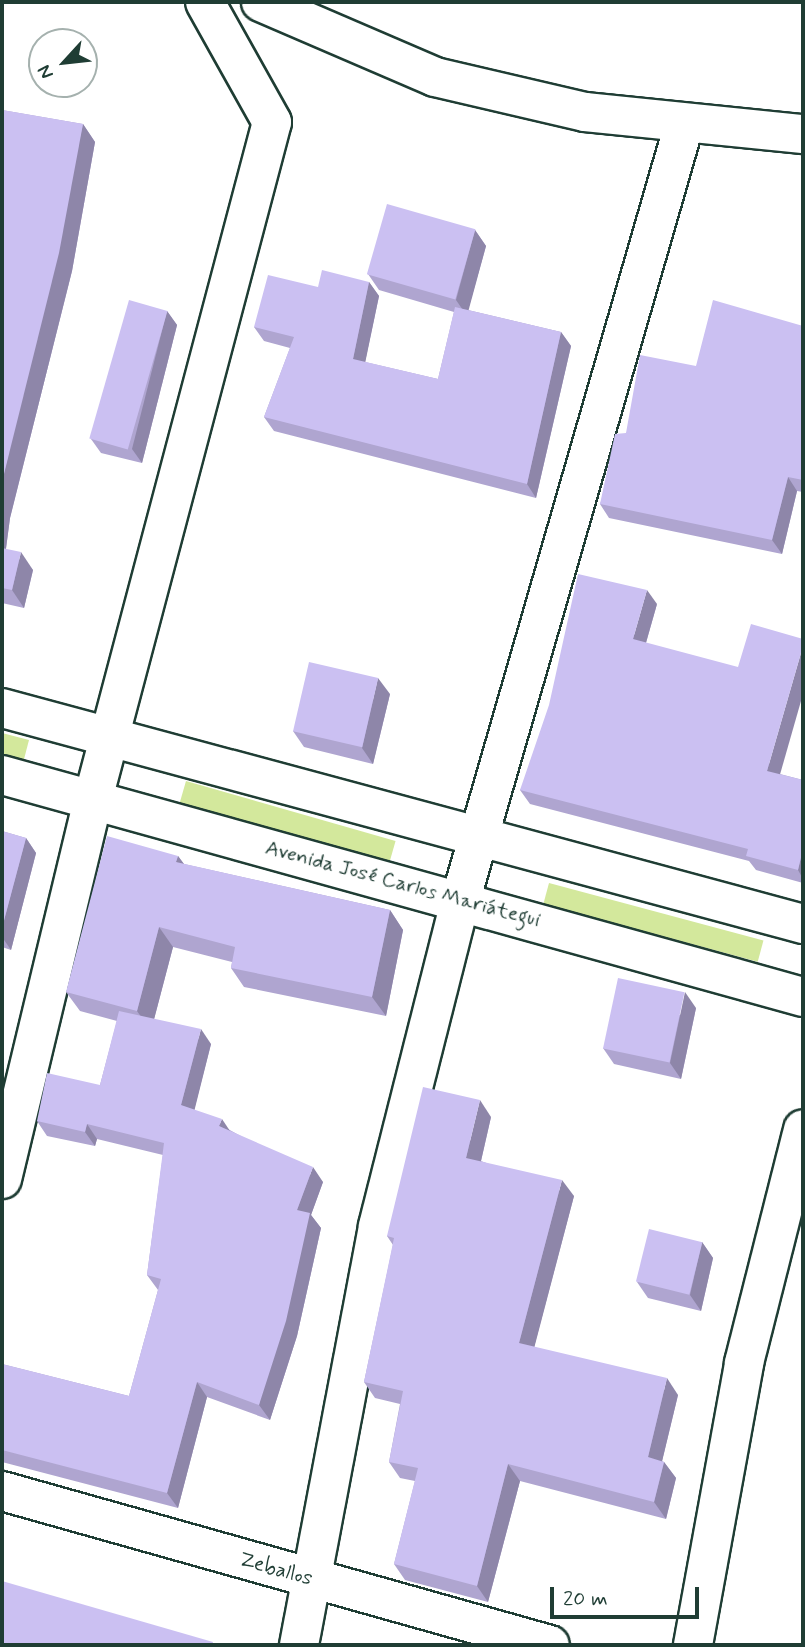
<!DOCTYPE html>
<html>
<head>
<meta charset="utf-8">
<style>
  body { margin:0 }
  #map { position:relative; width:805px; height:1647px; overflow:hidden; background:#fff; font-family:Mynerve,sans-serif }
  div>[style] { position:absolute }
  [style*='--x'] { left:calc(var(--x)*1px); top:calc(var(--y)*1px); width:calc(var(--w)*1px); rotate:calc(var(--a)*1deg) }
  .green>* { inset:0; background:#d3e89c; transform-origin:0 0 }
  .roads { filter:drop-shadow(2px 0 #1f3d34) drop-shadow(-2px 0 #1f3d34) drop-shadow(0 2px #1f3d34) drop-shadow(0 -2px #1f3d34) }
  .street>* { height:38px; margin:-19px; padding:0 19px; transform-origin:19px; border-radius:19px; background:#fff }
  .wall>* { inset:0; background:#afa5d0 }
  .shaded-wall>* { inset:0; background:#8e86a9 }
  .building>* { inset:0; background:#cbc0f2; transform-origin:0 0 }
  span { translate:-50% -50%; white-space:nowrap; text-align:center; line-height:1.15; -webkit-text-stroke:5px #fff; paint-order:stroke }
  .street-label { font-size:21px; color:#1f3d34 }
  .frame { position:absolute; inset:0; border:4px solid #1f3d34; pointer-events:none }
  .north { position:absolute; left:28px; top:28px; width:70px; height:70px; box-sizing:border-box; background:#fff; border:2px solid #a5b1ae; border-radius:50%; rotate:243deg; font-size:19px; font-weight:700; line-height:28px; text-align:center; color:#1f3d34 }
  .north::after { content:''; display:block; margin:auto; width:24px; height:32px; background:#1f3d34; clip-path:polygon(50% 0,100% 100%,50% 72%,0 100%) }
  .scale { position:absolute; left:550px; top:1587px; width:149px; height:32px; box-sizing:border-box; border:4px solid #1f3d34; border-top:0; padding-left:9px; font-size:21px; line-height:24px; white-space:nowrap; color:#1f3d34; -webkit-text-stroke:5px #fff; paint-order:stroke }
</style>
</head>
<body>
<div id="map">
  <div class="green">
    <i style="clip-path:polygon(2px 733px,29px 740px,23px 763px,2px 757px)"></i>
    <i style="left:186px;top:781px;width:218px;height:23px;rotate:16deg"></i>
    <i style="left:549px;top:883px;width:222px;height:22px;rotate:15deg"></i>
  </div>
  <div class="roads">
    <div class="street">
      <i style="--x:261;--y:2;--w:189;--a:23.3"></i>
      <i style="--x:435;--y:77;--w:154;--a:13.1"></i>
      <i style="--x:585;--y:112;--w:219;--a:5.8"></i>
      <i style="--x:2;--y:708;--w:830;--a:15.09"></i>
      <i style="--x:2;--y:775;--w:831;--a:15.49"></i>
      <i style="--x:2;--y:1179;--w:391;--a:-76.5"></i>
      <i style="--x:93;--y:799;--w:700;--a:-75.19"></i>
      <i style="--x:272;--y:122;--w:137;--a:-119.2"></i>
      <i style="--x:2;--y:1491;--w:569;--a:15.7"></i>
      <i style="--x:299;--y:1645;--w:426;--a:-79.3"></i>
      <i style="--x:378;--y:1226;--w:338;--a:-75.8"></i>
      <i style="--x:461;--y:898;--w:805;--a:-73.91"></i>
      <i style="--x:693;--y:1645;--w:287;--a:-79.7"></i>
      <i style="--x:744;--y:1363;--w:241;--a:-75.8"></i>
    </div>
  </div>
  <div class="wall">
    <i style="clip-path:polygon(2px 110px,83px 124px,95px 142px,72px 271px,10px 518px,6px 549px,33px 570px,24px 608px,2px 603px)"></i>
    <i style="clip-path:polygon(475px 230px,486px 246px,468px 310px,561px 332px,571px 346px,536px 498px,274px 431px,264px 417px,290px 348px,264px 341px,254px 327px,318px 287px,369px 282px,379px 296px,365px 362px,438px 379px,454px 312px,379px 290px,368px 274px)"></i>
    <i style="clip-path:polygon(167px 311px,177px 325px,142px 463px,101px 453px,91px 439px)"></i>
    <i style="clip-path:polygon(803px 326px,803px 492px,797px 491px,782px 554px,609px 518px,600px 504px,626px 433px,696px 366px)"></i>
    <i style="clip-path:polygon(657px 604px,646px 643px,780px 774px,803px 780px,803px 883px,756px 870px,749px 861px,530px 804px,520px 790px)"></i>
    <i style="clip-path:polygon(390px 694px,373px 764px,304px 747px,293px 731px)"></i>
    <i style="clip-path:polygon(2px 831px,26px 838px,36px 853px,11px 950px,2px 947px)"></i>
    <i style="clip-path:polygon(178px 856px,184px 864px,390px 910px,403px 930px,386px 1016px,244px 987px,231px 968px,232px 962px,173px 947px,154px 1019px,211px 1044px,194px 1110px,323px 1182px,311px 1215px,321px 1228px,297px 1336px,270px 1420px,207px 1397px,178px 1508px,2px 1462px,2px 1364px,129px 1396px,158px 1290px,147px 1275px,163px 1155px,97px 1139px,95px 1146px,47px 1136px,37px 1121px,100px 1085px,117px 1021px,80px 1011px,66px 992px)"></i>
    <i style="clip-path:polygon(696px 1008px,681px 1079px,614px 1064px,603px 1048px)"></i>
    <i style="clip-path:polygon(491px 1117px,481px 1161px,574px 1196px,534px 1347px,678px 1395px,662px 1461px,664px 1462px,676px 1478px,666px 1519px,520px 1481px,488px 1602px,405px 1580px,394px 1564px,415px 1481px,400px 1478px,389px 1462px,400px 1404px,375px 1398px,364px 1382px,393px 1245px,387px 1236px)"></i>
    <i style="clip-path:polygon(702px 1242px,713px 1258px,701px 1311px,648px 1298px,637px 1282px)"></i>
  </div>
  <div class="shaded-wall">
    <i style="clip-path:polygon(83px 124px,95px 142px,72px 271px,10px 518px,4px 563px,2px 560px,2px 482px)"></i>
    <i style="clip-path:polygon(475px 230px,486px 246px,467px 316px,456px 300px)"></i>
    <i style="clip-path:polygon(369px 282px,379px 296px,363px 373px,353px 359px)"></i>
    <i style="clip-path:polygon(167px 311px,177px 325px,142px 463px,132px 449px)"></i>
    <i style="clip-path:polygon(561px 332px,571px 346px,536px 498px,527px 484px)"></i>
    <i style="clip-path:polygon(788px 477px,797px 491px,782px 554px,772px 540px)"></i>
    <i style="clip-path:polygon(21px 552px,33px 570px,24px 608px,12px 590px)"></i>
    <i style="clip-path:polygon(647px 590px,657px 604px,643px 653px,633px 639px)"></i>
    <i style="clip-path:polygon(803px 646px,803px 694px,777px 785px,767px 771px)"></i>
    <i style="clip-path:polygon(378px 678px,390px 694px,373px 764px,362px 748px)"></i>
    <i style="clip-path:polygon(26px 838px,36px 853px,11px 950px,2px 937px,2px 928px)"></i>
    <i style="clip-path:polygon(803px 849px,803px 879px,798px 870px)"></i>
    <i style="clip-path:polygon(178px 856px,192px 875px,176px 862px)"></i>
    <i style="clip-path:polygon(390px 910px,403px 930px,386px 1016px,372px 997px)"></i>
    <i style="clip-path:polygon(159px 927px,173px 947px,151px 1031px,137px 1011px)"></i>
    <i style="clip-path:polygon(685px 992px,696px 1008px,681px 1079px,670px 1063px)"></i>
    <i style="clip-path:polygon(201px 1029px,211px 1044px,192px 1120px,181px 1105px)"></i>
    <i style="clip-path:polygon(480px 1100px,491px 1117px,478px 1174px,466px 1158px)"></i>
    <i style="clip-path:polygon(222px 1119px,232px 1134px,219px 1126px)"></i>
    <i style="clip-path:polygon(87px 1124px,97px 1139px,95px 1146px,85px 1132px)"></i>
    <i style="clip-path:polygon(313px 1167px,323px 1182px,311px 1215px,321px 1228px,297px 1336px,270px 1420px,259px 1405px,297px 1210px)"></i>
    <i style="clip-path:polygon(562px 1180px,574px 1196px,531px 1360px,519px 1343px)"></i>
    <i style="clip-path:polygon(702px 1242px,713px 1258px,701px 1311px,690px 1295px)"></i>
    <i style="clip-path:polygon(667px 1378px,678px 1395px,659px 1474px,648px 1457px)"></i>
    <i style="clip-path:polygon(197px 1382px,207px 1397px,178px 1508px,167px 1493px)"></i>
    <i style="clip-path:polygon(664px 1462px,676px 1478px,666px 1519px,654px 1502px)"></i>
    <i style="clip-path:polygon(508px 1464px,520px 1481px,488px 1602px,477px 1586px)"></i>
  </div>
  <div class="building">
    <i style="clip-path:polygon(2px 110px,83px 124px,59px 253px,2px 482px)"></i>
    <i style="left:387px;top:204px;width:92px;height:73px;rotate:16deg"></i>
    <i style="clip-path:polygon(322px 270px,369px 282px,353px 359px,438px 379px,455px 307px,561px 332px,527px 484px,264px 417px,294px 337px,254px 327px,268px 275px,318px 287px)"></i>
    <i style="left:129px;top:300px;width:40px;height:144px;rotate:16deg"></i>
    <i style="clip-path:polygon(713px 300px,803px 326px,803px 480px,788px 477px,772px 540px,600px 504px,615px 434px,626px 433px,640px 355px,696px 366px)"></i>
    <i style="clip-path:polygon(2px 548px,21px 552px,12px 590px,2px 588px)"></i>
    <i style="clip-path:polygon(578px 574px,647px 590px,633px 639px,738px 667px,751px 624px,803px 639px,803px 646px,767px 771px,803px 780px,803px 849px,798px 870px,746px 856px,748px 849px,520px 790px,549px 705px)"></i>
    <i style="left:309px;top:662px;width:71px;height:71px;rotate:13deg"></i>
    <i style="clip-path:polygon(2px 831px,26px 838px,2px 928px)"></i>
    <i style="clip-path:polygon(107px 836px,178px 856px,176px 862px,390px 910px,372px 997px,231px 968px,235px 947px,159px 927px,137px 1011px,66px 992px)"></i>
    <i style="left:618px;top:978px;width:68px;height:72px;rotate:12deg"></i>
    <i style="clip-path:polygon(119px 1011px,201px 1029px,181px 1105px,222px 1119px,219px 1126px,313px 1167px,297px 1210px,310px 1213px,286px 1321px,259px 1405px,197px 1382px,167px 1493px,2px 1450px,2px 1364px,129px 1396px,161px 1279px,147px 1275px,164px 1143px,87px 1124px,85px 1132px,37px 1121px,47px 1073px,100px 1085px)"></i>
    <i style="clip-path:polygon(423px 1087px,480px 1100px,466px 1158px,562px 1180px,519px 1343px,667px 1378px,648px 1457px,664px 1462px,654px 1502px,508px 1464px,477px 1586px,394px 1564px,418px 1468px,389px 1462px,403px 1391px,364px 1382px,394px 1238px,387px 1236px)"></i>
    <i style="left:649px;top:1229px;width:55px;height:54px;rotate:14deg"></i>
    <i style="clip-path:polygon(2px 1581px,213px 1642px,212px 1645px,2px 1645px)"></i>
  </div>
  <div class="street-label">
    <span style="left:403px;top:884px;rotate:15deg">Avenida José Carlos Mariátegui</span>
    <span style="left:276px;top:1569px;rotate:16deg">Zeballos</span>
  </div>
  <div class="frame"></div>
  <div class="north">N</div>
  <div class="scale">20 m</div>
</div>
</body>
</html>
